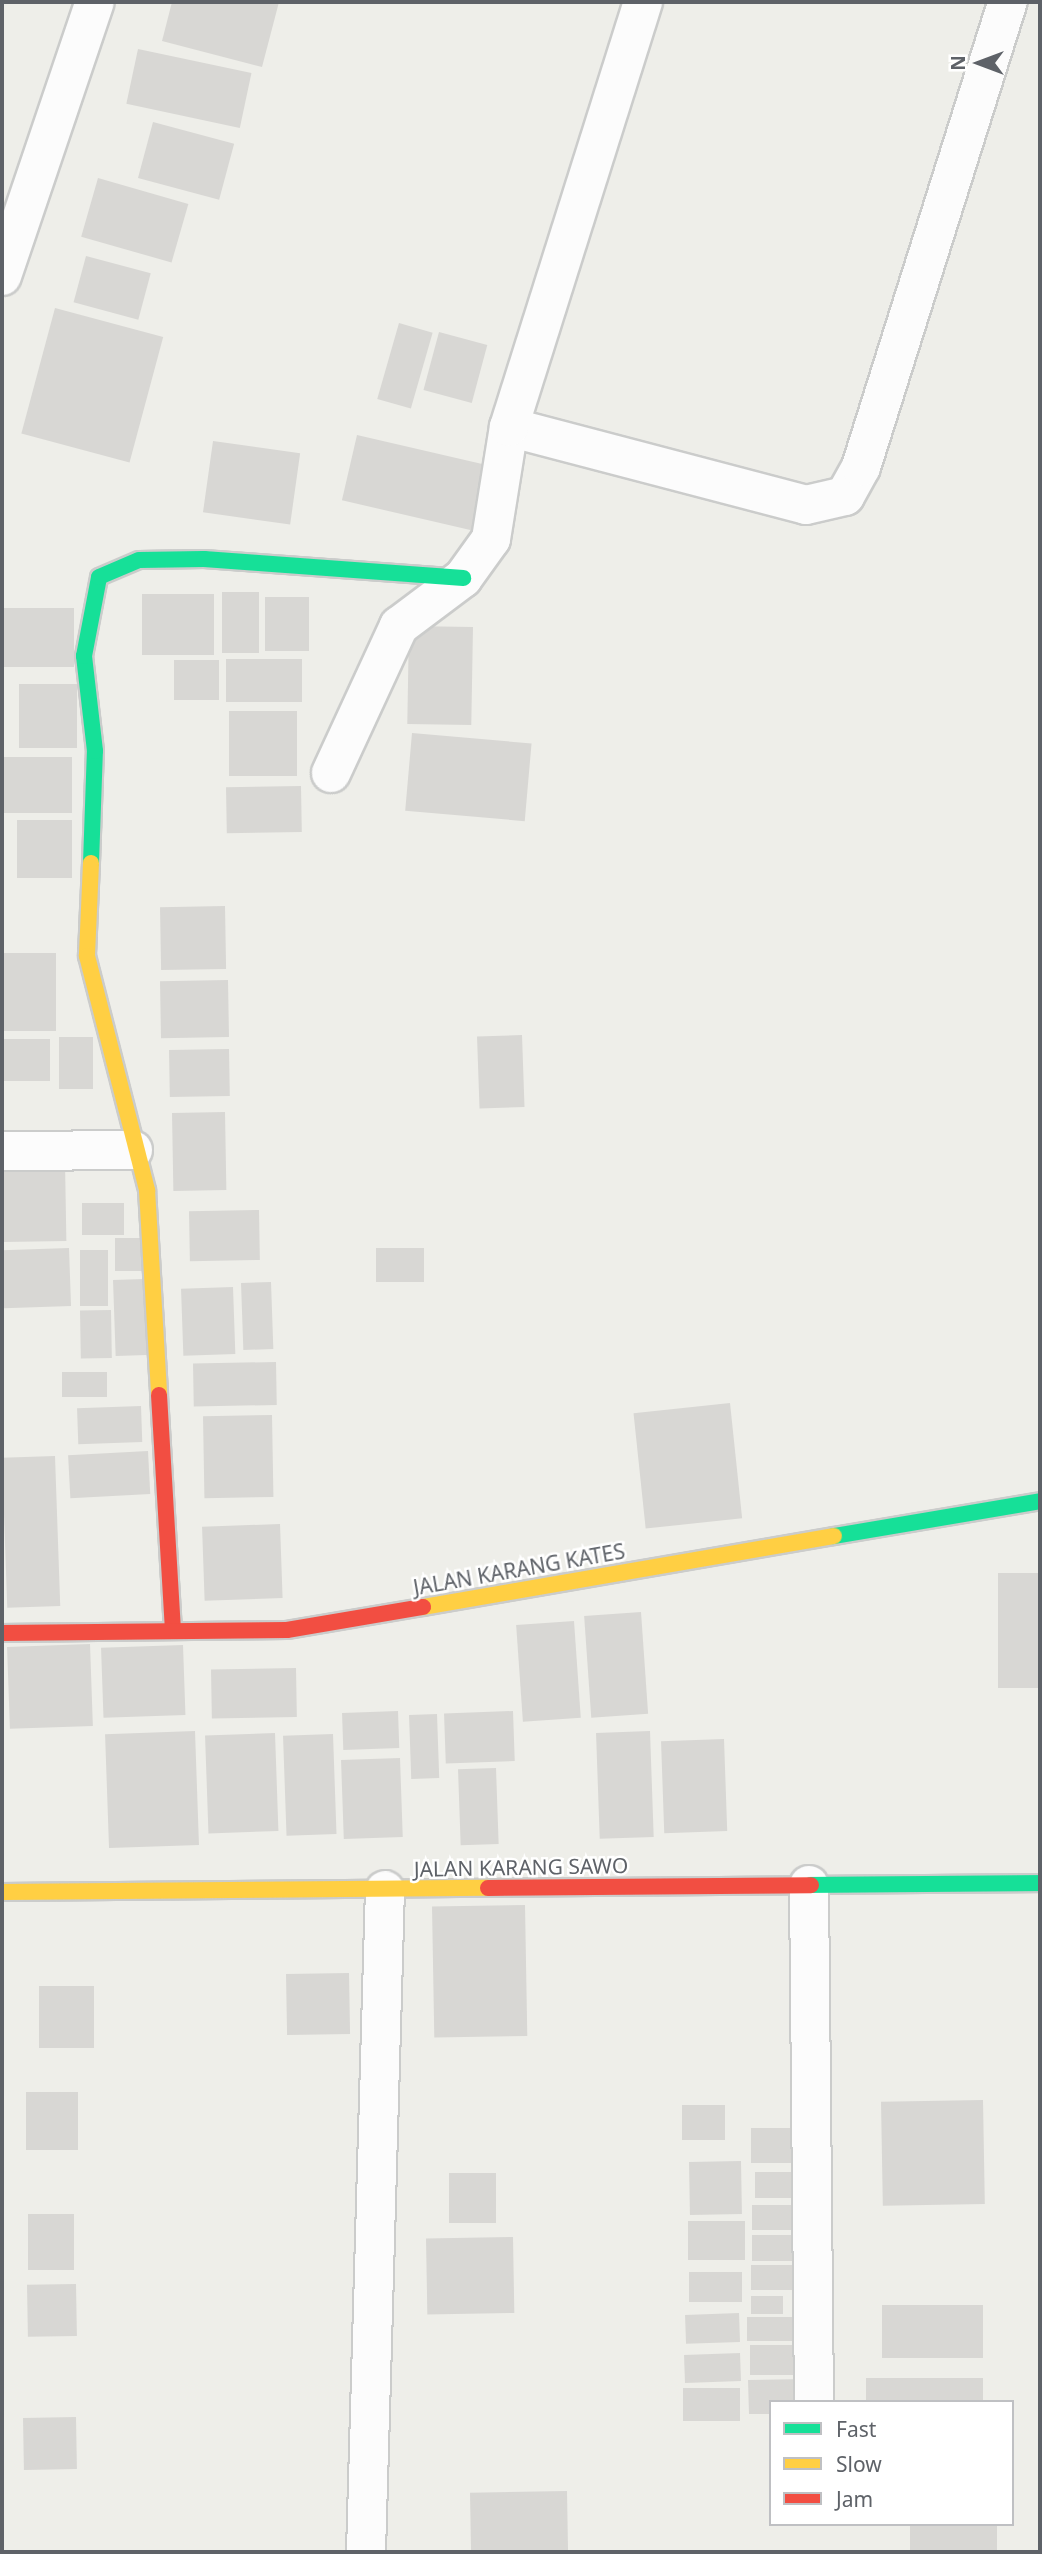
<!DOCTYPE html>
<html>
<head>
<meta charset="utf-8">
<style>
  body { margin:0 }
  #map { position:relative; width:1042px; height:2554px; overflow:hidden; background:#eeeee9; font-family:"Noto Sans",sans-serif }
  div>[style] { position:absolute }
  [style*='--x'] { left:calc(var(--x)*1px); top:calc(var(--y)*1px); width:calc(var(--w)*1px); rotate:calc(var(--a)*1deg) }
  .building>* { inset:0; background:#d8d7d4; transform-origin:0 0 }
  .roads { filter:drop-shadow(2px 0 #cbcccb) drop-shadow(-2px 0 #cbcccb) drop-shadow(0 2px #cbcccb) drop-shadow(0 -2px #cbcccb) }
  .street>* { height:38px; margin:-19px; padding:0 19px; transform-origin:19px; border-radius:19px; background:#fcfcfc }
  .fast>* { height:16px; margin:-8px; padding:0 8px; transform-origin:8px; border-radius:8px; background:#16e098 }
  .slow>* { height:16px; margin:-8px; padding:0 8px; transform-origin:8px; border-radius:8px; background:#ffcf43 }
  .jam>* { height:16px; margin:-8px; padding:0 8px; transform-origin:8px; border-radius:8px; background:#f24e42 }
  span { translate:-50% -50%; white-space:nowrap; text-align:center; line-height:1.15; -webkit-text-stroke:5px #fff; paint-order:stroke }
  .street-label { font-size:21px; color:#5e6268 }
  .frame { position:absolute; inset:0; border:4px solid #5e6268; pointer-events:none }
  .legend { position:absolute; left:769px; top:2400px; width:245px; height:126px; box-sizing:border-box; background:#fff; border:2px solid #bfc0c3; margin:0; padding:9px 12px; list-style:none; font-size:21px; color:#5e6268 }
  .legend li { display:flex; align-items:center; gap:14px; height:35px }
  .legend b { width:35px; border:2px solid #bfc0c3 }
  .north { position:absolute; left:944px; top:28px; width:70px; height:70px; -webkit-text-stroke:5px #fff; paint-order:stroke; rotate:270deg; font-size:19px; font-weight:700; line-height:28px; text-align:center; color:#5e6268 }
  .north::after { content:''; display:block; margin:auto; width:24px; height:32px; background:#5e6268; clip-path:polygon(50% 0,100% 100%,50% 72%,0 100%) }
</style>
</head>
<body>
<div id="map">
  <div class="building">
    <i style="clip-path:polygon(172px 2px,279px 2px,262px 67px,162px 41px)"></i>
    <i style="left:138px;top:49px;width:116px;height:56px;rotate:12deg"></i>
    <i style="left:153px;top:122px;width:84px;height:58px;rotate:15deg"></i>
    <i style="left:98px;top:178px;width:94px;height:61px;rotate:16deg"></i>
    <i style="left:86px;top:256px;width:67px;height:48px;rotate:15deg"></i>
    <i style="left:55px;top:308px;width:112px;height:130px;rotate:15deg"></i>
    <i style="left:399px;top:323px;width:35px;height:79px;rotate:16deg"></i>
    <i style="left:439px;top:332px;width:50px;height:60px;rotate:15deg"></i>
    <i style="left:357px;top:435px;width:134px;height:67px;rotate:13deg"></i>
    <i style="left:213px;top:441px;width:88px;height:72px;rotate:8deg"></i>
    <i style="left:222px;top:592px;width:37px;height:61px"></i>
    <i style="left:214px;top:594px;width:61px;height:72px;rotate:90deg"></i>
    <i style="left:309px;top:597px;width:54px;height:44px;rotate:90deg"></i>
    <i style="left:74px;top:608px;width:59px;height:72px;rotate:90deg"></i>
    <i style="left:409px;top:626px;width:64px;height:98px;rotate:1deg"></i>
    <i style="left:302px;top:659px;width:43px;height:76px;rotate:90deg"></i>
    <i style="left:219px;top:660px;width:40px;height:45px;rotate:90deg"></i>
    <i style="left:19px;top:684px;width:58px;height:64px"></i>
    <i style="left:297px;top:711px;width:65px;height:68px;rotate:90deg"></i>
    <i style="left:412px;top:733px;width:120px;height:78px;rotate:5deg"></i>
    <i style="left:2px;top:757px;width:70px;height:56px"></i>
    <i style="left:301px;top:786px;width:46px;height:75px;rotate:89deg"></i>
    <i style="left:72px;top:820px;width:58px;height:55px;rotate:90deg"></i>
    <i style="left:225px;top:906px;width:63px;height:65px;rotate:89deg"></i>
    <i style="left:56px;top:953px;width:78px;height:54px;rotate:90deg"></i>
    <i style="left:228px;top:980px;width:57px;height:68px;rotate:89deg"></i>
    <i style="left:522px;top:1035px;width:72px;height:45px;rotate:88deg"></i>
    <i style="left:93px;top:1037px;width:52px;height:34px;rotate:90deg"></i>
    <i style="left:2px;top:1039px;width:48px;height:42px"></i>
    <i style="left:229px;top:1049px;width:47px;height:60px;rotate:89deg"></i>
    <i style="left:225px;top:1112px;width:78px;height:53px;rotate:89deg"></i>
    <i style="left:65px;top:1162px;width:79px;height:63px;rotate:89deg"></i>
    <i style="left:124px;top:1203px;width:32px;height:42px;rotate:90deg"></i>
    <i style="left:259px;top:1210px;width:50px;height:70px;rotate:89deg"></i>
    <i style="left:115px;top:1238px;width:30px;height:33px"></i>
    <i style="left:69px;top:1248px;width:58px;height:67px;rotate:88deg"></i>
    <i style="left:376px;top:1248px;width:48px;height:34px"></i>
    <i style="left:80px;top:1250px;width:28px;height:56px"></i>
    <i style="left:144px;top:1279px;width:76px;height:31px;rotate:88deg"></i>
    <i style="left:271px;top:1282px;width:67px;height:30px;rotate:88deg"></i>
    <i style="left:233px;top:1287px;width:67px;height:52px;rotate:88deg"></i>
    <i style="left:111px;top:1310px;width:48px;height:31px;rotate:89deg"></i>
    <i style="left:276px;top:1362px;width:43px;height:83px;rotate:89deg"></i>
    <i style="left:107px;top:1372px;width:25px;height:45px;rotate:90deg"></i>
    <i style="left:730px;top:1403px;width:116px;height:97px;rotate:84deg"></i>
    <i style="left:141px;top:1406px;width:36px;height:64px;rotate:88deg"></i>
    <i style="left:272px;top:1415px;width:82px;height:69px;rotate:89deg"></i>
    <i style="left:148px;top:1451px;width:43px;height:80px;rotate:87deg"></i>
    <i style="left:55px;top:1456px;width:150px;height:53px;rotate:88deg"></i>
    <i style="left:280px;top:1524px;width:74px;height:78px;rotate:88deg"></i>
    <i style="left:998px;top:1573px;width:42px;height:115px"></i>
    <i style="left:641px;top:1612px;width:102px;height:57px;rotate:86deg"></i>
    <i style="left:574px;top:1621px;width:97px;height:58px;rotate:86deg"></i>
    <i style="left:90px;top:1644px;width:82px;height:83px;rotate:88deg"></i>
    <i style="left:183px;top:1645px;width:70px;height:82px;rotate:88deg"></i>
    <i style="left:296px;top:1668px;width:49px;height:85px;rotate:89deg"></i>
    <i style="left:398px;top:1711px;width:37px;height:56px;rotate:88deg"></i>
    <i style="left:513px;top:1711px;width:50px;height:69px;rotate:88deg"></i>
    <i style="left:437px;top:1714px;width:64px;height:28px;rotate:88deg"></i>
    <i style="left:195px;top:1731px;width:114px;height:90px;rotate:88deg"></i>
    <i style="left:650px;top:1731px;width:106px;height:54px;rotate:88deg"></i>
    <i style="left:275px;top:1733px;width:98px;height:70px;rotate:88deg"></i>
    <i style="left:333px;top:1734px;width:100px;height:50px;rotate:88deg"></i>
    <i style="left:724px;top:1739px;width:92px;height:63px;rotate:88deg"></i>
    <i style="left:400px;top:1758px;width:79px;height:59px;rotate:88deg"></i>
    <i style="left:496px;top:1768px;width:76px;height:38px;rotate:88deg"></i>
    <i style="left:525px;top:1905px;width:131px;height:93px;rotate:89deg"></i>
    <i style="left:349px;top:1973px;width:61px;height:63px;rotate:89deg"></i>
    <i style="left:39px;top:1986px;width:55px;height:62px"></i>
    <i style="left:78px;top:2092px;width:58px;height:52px;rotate:90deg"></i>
    <i style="left:983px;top:2100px;width:104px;height:102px;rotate:89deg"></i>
    <i style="left:682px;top:2105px;width:43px;height:35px"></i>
    <i style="left:751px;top:2128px;width:53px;height:35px"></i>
    <i style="left:741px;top:2161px;width:53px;height:52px;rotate:89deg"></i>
    <i style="left:755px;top:2172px;width:46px;height:26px"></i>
    <i style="left:449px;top:2173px;width:47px;height:50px"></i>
    <i style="left:805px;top:2205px;width:25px;height:53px;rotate:90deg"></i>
    <i style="left:28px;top:2214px;width:46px;height:56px"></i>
    <i style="left:745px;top:2221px;width:39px;height:57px;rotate:90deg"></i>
    <i style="left:805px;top:2235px;width:26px;height:53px;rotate:90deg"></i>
    <i style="left:513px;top:2237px;width:76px;height:87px;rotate:89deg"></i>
    <i style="left:801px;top:2265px;width:25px;height:50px;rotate:90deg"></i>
    <i style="left:689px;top:2272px;width:53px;height:30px"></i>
    <i style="left:76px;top:2284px;width:52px;height:49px;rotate:89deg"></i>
    <i style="left:751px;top:2296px;width:32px;height:18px"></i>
    <i style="left:983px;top:2305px;width:53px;height:101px;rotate:90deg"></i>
    <i style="left:739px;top:2313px;width:29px;height:54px;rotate:88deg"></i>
    <i style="left:747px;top:2317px;width:59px;height:24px"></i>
    <i style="left:750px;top:2345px;width:57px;height:30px"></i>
    <i style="left:740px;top:2353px;width:28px;height:56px;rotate:88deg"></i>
    <i style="left:983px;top:2378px;width:24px;height:117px;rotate:90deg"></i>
    <i style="clip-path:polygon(807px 2379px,807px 2402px,771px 2402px,771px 2414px,749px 2414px,748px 2380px)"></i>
    <i style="left:740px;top:2388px;width:33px;height:57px;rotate:90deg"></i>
    <i style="left:76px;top:2417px;width:52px;height:53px;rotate:89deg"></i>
    <i style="left:567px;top:2491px;width:61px;height:97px;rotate:89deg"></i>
    <i style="left:910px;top:2524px;width:87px;height:28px"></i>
  </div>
  <div class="roads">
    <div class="street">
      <i style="--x:2;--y:276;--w:289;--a:-71.3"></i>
      <i style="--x:509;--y:427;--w:307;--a:14.7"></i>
      <i style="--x:806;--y:505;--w:40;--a:-13"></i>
      <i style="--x:845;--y:496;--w:33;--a:-61"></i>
      <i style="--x:861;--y:467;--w:488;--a:-72.5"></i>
      <i style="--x:331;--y:773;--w:162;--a:-65.2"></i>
      <i style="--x:399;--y:626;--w:80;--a:-36.9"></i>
      <i style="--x:463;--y:578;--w:48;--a:-54.3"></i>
      <i style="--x:491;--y:539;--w:113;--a:-80.9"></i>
      <i style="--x:509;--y:427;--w:446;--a:-72.5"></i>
      <i style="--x:2;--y:1151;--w:131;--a:-0.4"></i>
      <i style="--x:809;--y:1885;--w:517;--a:89.45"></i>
      <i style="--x:366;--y:2552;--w:662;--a:-88.36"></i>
    </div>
    <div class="fast">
      <i style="--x:91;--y:863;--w:112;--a:-88"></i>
      <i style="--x:95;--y:751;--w:96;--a:-96.6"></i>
      <i style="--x:84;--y:656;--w:80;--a:-79.2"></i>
      <i style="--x:99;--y:577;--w:43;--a:-23"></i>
      <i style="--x:139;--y:560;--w:65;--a:-0.9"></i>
      <i style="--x:204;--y:559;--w:260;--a:4.2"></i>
      <i style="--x:834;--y:1536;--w:209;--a:-9.6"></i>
      <i style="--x:811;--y:1885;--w:229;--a:-0.5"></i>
    </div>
    <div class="slow">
      <i style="--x:91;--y:863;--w:93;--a:92.5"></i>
      <i style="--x:87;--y:956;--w:242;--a:75.6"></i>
      <i style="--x:147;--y:1190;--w:205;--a:86.6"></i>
      <i style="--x:423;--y:1607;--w:417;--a:-9.8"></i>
      <i style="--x:2;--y:1892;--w:486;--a:-0.5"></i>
    </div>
    <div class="jam">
      <i style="--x:159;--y:1395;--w:236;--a:86.6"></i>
      <i style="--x:2;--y:1633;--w:285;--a:-0.6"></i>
      <i style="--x:287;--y:1630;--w:138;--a:-9.6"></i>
      <i style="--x:488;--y:1888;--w:323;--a:-0.5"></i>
    </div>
  </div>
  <div class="street-label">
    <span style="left:519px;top:1569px;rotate:-10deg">JALAN KARANG KATES</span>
    <span style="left:521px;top:1867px;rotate:-1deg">JALAN KARANG SAWO</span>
  </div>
  <div class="frame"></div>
  <ul class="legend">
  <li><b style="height:9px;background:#16e098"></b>Fast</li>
  <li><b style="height:9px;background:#ffcf43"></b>Slow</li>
  <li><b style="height:9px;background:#f24e42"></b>Jam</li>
  </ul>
  <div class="north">N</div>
</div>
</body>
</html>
